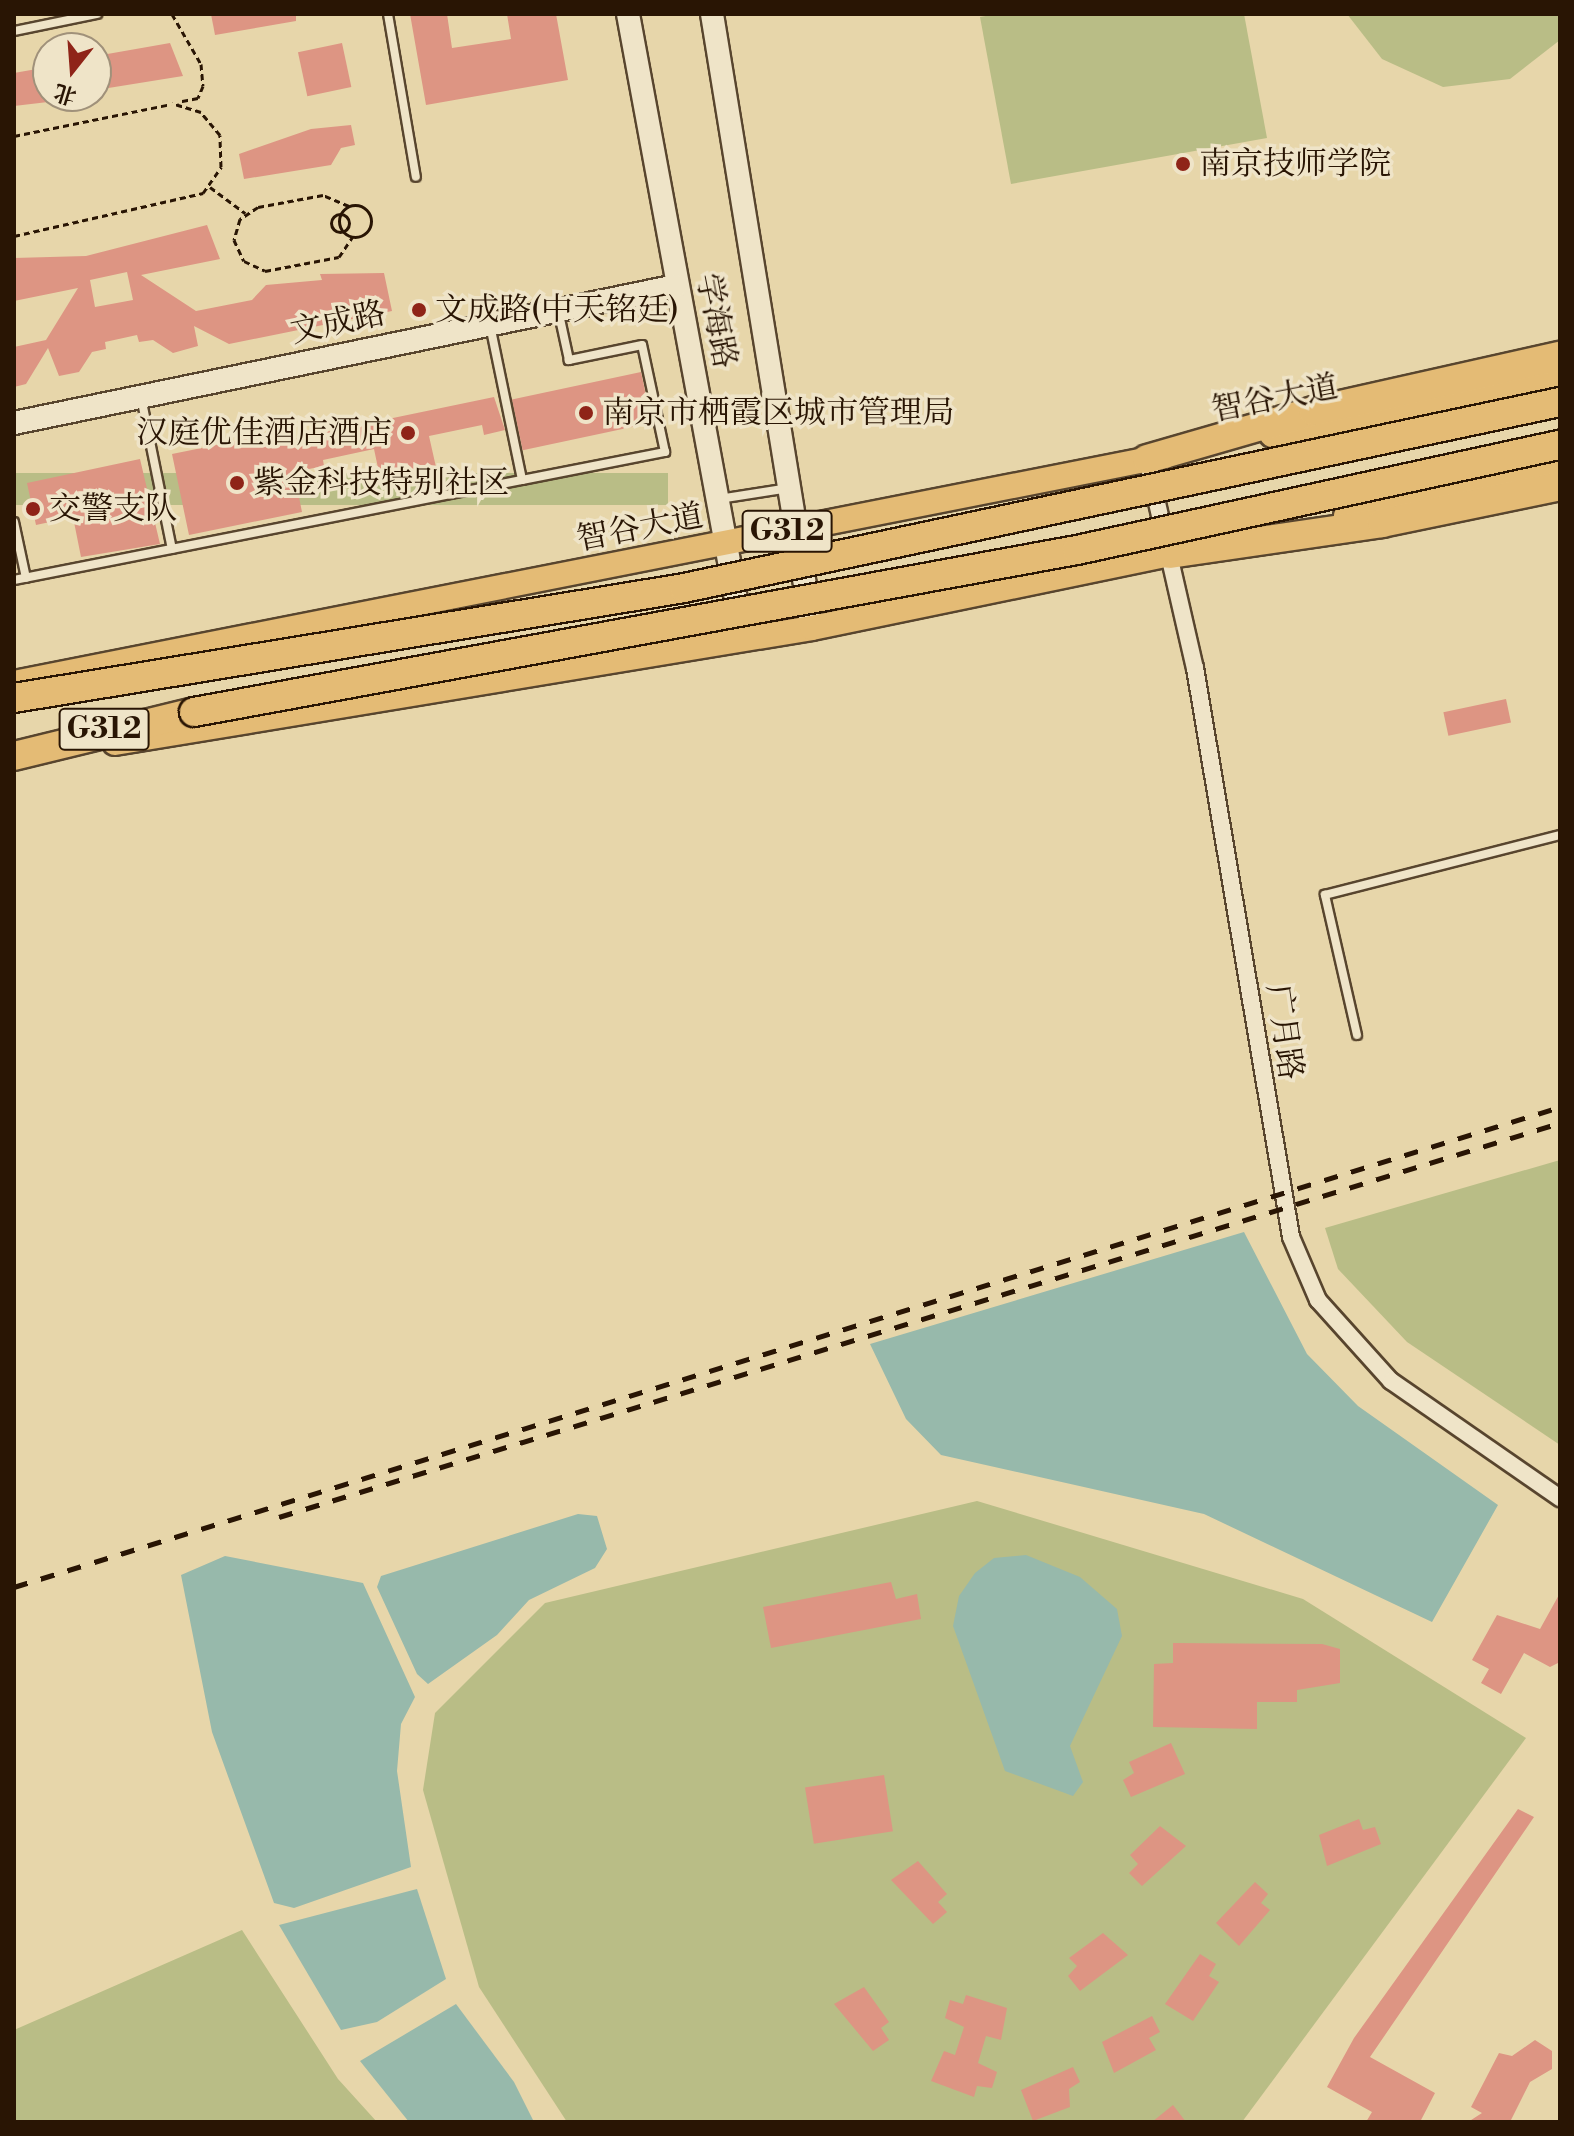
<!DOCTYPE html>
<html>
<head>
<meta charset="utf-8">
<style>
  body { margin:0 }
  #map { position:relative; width:1574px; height:2136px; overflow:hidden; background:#e7d6aa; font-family:"Libre Bodoni","Noto Serif SC",serif }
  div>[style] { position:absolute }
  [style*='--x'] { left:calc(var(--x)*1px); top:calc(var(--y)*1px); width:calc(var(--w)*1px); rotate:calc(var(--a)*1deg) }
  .green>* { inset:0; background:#b9bd86; transform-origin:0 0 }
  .water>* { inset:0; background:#97b9ab }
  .building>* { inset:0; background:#dd9583; transform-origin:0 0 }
  .path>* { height:3px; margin-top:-1.5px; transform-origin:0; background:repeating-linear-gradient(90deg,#291504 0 6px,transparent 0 10px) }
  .path>.ring { margin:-1.5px; padding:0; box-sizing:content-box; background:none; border:3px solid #291504; border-radius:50% }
  .roads { filter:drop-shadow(2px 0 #58452e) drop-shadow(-2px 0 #58452e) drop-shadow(0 2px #58452e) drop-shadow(0 -2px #58452e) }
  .lane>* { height:8px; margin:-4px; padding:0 4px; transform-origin:4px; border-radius:4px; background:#efe4c8 }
  .street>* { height:16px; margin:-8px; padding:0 8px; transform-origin:8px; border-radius:8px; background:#efe4c8 }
  .secondary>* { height:22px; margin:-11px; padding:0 11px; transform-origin:11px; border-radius:11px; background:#efe4c8 }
  .primary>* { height:24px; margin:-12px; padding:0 12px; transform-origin:12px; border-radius:12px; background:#e4bb75 }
  .highway>* { height:28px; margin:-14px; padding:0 14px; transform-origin:14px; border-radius:14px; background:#e4bb75 }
  .rail>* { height:5px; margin-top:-2.5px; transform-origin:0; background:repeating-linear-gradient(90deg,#291504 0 14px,transparent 0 28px) }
  .bridges { filter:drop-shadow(2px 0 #291504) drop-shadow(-2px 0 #291504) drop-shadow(0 2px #291504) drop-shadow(0 -2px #291504) }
  .highway-bridge>* { height:28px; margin:-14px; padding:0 14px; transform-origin:14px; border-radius:14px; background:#e4bb75 }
  .dots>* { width:22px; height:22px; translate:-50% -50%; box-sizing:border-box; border:4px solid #efe4c8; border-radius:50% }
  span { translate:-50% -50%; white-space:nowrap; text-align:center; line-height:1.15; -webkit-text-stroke:7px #efe4c8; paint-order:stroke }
  .shield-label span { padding:2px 6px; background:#efe4c8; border:2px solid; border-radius:6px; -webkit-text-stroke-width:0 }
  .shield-label { font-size:30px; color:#291504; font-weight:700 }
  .poi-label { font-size:32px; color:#291504 }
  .left { translate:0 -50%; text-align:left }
  .right { translate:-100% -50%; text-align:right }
  .street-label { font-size:32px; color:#291504 }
  .frame { position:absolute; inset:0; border:16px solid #291504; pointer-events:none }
  .north { position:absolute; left:32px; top:32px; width:80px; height:80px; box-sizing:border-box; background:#efe4c8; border:2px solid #a0917a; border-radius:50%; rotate:197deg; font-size:22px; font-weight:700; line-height:32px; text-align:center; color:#291504 }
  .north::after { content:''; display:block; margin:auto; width:28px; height:36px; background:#8f2418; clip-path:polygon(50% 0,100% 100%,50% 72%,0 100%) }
</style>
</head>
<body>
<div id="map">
  <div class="green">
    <i style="clip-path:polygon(997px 14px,1244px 14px,1267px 138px,1011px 184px,980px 17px)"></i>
    <i style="clip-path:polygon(1347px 14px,1560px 14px,1560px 40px,1510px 79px,1443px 87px,1382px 59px)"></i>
    <i style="left:668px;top:473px;width:32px;height:665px;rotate:90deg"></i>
    <i style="clip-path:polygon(1560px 1160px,1560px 1445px,1407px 1342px,1338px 1269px,1325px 1228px)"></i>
    <i style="clip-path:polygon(977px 1501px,1303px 1599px,1526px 1738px,1242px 2122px,567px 2122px,479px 1987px,423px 1790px,435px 1713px,545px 1603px)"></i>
    <i style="clip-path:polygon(242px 1930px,338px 2079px,377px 2122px,14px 2122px,14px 2030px)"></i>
  </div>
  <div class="water">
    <i style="clip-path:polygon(1244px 1232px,1307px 1354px,1358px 1406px,1498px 1505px,1432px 1622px,1204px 1514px,941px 1455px,906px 1419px,870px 1344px)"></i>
    <i style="clip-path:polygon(578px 1514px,597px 1516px,607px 1549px,595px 1568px,529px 1600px,497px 1635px,428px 1684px,417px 1674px,377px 1587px,381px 1576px)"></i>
    <i style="clip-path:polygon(1026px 1555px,1080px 1577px,1117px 1609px,1122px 1636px,1070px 1746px,1083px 1782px,1073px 1796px,1005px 1771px,953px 1626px,959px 1596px,975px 1573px,994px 1558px)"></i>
    <i style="clip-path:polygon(225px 1556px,363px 1583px,415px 1697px,401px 1724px,397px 1771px,411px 1867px,294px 1908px,274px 1903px,212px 1732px,181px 1575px)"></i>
    <i style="clip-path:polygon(417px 1889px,446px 1979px,377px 2022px,341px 2030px,279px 1925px)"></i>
    <i style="clip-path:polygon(456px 2004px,514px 2082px,534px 2122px,409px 2122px,360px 2061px)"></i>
  </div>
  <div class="building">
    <i style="clip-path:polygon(211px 14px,296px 14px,296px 21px,215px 35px)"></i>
    <i style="clip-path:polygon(410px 14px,447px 14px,452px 48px,511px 39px,507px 14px,556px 14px,568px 80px,426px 105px)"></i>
    <i style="clip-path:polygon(170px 43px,183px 76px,96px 90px,96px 56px)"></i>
    <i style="left:342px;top:43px;width:45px;height:45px;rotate:78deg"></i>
    <i style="clip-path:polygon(48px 67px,48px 102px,14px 106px,14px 73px)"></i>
    <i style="clip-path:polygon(351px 125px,355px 145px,341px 148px,331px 165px,244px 179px,239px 154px,311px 129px)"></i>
    <i style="clip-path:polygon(evenodd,207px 225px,220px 259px,141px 275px,196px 311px,252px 300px,266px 285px,322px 280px,320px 274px,384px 273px,392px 311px,229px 344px,194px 326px,198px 346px,173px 353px,153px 340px,139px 342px,137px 335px,105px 342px,106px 349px,92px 352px,79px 372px,59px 376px,48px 348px,26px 384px,14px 387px,14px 347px,46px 340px,78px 288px,14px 301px,14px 258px,86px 256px,207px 225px,127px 272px,133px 300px,95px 307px,90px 280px,127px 272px)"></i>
    <i style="left:641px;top:372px;width:52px;height:132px;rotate:78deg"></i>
    <i style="clip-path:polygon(494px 397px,505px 430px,484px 435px,482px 425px,429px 436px,438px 476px,382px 487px,374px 449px,323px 460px,324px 466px,294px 472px,302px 512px,189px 535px,172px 454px,285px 431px,287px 440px)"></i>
    <i style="clip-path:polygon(140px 459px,160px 544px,81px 557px,73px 517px,36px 525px,27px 483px)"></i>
    <i style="left:1506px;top:699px;width:24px;height:64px;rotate:78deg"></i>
    <i style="clip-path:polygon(891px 1582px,896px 1599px,917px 1594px,921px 1619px,771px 1648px,763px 1607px)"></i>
    <i style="clip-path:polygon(1560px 1593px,1560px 1662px,1550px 1667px,1524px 1653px,1501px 1694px,1481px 1683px,1489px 1669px,1472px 1660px,1497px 1615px,1540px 1629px)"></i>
    <i style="clip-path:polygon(1173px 1643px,1322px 1644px,1340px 1649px,1340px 1683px,1297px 1690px,1297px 1702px,1257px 1702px,1257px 1729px,1153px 1727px,1154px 1664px,1173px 1663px)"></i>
    <i style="clip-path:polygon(1171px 1743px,1185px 1774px,1131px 1797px,1123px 1780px,1134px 1773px,1129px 1762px)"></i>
    <i style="left:884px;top:1775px;width:57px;height:80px;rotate:81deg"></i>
    <i style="clip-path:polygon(1518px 1809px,1534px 1817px,1370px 2057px,1435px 2093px,1420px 2122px,1366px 2122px,1372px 2112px,1327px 2087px,1354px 2038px)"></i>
    <i style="clip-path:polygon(1359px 1819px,1363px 1830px,1375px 1827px,1381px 1844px,1327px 1866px,1319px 1835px)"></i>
    <i style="clip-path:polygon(1160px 1826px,1186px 1846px,1142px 1886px,1129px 1873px,1138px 1864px,1130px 1855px)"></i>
    <i style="clip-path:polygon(918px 1861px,947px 1894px,938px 1902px,947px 1912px,933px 1924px,891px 1880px)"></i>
    <i style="clip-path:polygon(1255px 1882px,1268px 1894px,1261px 1903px,1270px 1910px,1239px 1946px,1216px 1923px)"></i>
    <i style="clip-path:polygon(1103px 1933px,1128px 1955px,1080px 1991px,1068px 1976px,1077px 1966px,1069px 1958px)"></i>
    <i style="clip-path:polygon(1200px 1954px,1216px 1964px,1209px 1976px,1219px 1982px,1193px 2021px,1165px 2004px)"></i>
    <i style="clip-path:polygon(864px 1987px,889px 2022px,881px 2028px,889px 2040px,873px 2051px,834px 2004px)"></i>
    <i style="clip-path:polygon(966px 1995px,1007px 2008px,1001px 2040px,986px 2036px,978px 2063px,997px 2072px,992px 2088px,977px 2086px,974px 2097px,931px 2081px,944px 2051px,955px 2055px,964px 2027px,945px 2018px,950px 2000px,963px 2004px)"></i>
    <i style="clip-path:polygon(1152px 2016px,1160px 2032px,1149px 2038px,1156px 2050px,1114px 2073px,1102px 2042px)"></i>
    <i style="clip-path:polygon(1535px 2040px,1552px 2051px,1552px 2069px,1530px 2082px,1510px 2122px,1468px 2122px,1482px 2113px,1471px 2107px,1499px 2053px,1512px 2056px)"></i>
    <i style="clip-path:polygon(1073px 2067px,1080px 2082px,1069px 2089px,1070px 2107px,1033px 2121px,1021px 2090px)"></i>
    <i style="clip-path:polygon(1173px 2105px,1186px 2122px,1152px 2122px)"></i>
  </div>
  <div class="path">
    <i style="--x:172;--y:14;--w:58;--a:59.9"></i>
    <i style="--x:201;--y:64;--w:22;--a:85"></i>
    <i style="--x:203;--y:86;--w:13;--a:113"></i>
    <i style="--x:198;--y:98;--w:20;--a:169"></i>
    <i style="--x:14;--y:136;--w:160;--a:-11.5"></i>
    <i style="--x:210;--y:187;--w:44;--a:36.6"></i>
    <i class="ring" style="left:339px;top:205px;width:29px;height:29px"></i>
    <i style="--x:349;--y:206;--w:28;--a:-157"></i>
    <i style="--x:323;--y:195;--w:66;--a:169.5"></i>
    <i style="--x:258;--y:207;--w:22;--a:146"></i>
    <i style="--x:240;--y:219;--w:22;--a:106"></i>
    <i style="--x:234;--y:240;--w:23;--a:65"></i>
    <i style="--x:244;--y:261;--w:23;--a:25"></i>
    <i style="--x:265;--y:271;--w:75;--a:-10.7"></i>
    <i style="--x:339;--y:257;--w:25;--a:-56"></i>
    <i class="ring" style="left:331px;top:214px;width:15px;height:15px"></i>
    <i style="--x:14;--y:236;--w:194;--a:-12.8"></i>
    <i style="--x:203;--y:193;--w:32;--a:-55"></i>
    <i style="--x:221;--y:167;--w:32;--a:-92"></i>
    <i style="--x:220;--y:135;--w:30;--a:-130"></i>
    <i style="--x:201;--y:112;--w:30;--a:-163"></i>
  </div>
  <div class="roads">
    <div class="lane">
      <i style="--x:388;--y:14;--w:165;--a:80.3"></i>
      <i style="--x:14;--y:31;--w:85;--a:-11.6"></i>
      <i style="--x:490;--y:325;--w:158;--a:78.3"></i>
      <i style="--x:522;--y:480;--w:146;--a:-11.1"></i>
      <i style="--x:665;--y:452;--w:109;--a:-102.1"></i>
      <i style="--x:642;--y:345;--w:75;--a:168.4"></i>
      <i style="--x:569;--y:360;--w:47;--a:-102.3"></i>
      <i style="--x:141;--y:397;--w:155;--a:78.5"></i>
      <i style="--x:719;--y:499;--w:71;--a:-8.9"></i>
      <i style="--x:14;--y:522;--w:57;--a:77.9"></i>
      <i style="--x:14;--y:580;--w:518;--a:-11.14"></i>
      <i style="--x:1357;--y:1035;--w:144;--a:-102.9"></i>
      <i style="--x:1325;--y:895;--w:243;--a:-14.3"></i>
    </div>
    <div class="street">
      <i style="--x:1147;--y:459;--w:214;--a:77.1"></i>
      <i style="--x:1195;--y:668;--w:577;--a:80.42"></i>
      <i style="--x:1291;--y:1237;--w:69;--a:66.8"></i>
      <i style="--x:1318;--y:1300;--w:109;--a:48"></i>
      <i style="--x:1391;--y:1381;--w:206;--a:34.7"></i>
    </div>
    <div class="secondary">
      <i style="--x:628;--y:14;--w:622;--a:79.54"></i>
      <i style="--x:712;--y:14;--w:622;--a:80.75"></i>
      <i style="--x:14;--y:423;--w:676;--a:-11.69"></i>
    </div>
    <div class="primary">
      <i style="--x:1272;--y:435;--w:294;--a:-11.4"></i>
      <i style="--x:1346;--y:516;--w:219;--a:-12.1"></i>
      <i style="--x:14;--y:683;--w:1173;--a:-11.16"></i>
      <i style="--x:115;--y:743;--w:706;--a:-9.37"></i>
      <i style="--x:812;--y:628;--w:385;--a:-11.7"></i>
    </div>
    <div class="highway">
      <i style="--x:1147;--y:459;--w:173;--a:-16.1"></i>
      <i style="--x:1313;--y:411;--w:253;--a:-12.6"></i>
      <i style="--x:1170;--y:554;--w:214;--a:-8.3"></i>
      <i style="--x:1382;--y:523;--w:182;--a:-11.7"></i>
      <i style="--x:14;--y:756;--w:185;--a:-13.7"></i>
    </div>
  </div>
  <div class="rail">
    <i style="--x:279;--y:1517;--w:1340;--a:-17.1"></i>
    <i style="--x:14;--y:1587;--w:1619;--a:-17.25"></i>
  </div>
  <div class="bridges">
    <div class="highway-bridge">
      <i style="--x:14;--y:698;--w:679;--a:-9.32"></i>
      <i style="--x:684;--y:588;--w:896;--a:-11.99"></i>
      <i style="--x:194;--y:712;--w:898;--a:-10.4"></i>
      <i style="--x:1077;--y:550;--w:494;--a:-12.3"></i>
    </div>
  </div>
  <div class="dots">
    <i style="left:1183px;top:164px;background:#8f2418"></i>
    <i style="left:419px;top:310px;background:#8f2418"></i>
    <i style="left:586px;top:413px;background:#8f2418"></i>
    <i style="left:408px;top:433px;background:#8f2418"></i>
    <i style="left:237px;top:483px;background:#8f2418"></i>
    <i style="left:33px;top:509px;background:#8f2418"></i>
  </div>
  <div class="shield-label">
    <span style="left:787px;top:531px">G312</span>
    <span style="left:104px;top:729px">G312</span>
  </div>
  <div class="poi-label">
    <span class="left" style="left:1199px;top:164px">南京技师学院</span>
    <span class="left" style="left:435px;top:310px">文成路(中天铭廷)</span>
    <span class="left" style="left:602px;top:413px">南京市栖霞区城市管理局</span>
    <span class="right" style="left:392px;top:433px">汉庭优佳酒店酒店</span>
    <span class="left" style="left:253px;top:483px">紫金科技特别社区</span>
    <span class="left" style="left:49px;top:509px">交警支队</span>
  </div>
  <div class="street-label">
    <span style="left:716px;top:321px;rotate:79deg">学海路</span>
    <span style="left:338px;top:323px;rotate:-12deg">文成路</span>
    <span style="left:1275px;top:399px;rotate:-11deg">智谷大道</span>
    <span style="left:640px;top:528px;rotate:-11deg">智谷大道</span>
    <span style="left:1284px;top:1032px;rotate:82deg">广月路</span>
  </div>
  <div class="frame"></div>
  <div class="north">北</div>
</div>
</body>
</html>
